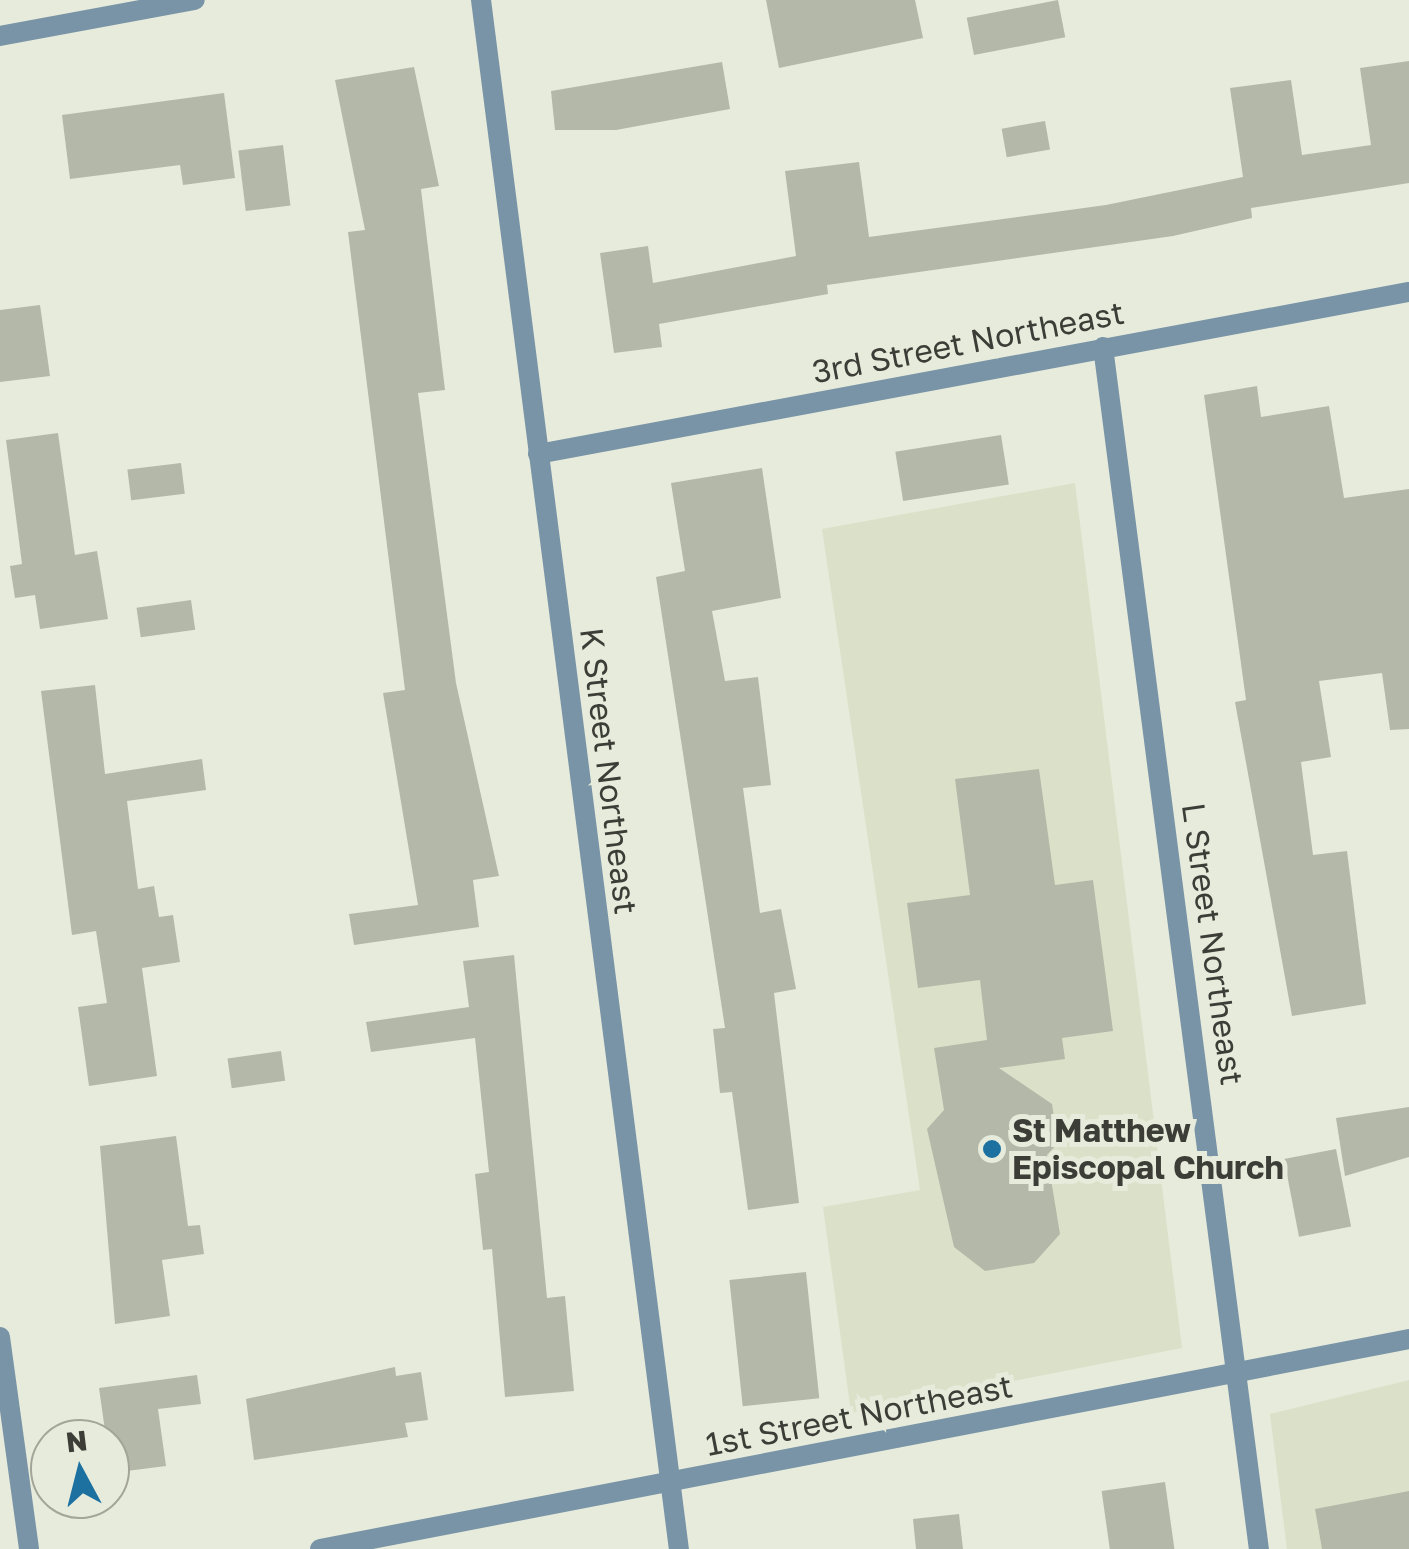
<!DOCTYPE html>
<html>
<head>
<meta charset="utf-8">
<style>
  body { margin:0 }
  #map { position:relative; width:1409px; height:1549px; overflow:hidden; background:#e7ebdb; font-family:"Golos Text",sans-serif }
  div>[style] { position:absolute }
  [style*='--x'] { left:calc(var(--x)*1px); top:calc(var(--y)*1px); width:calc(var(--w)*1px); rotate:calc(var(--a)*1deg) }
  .built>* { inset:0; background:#dbe0c9 }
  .building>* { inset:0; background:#b4b8a8; transform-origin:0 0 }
  .minor>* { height:20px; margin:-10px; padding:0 10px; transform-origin:10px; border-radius:10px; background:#7994a7 }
  .tertiary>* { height:20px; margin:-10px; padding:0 10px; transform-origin:10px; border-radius:10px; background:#7994a7 }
  .dots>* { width:28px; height:28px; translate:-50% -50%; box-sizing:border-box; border:5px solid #e7ebdb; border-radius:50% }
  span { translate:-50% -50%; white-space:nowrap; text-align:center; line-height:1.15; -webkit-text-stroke:10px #e7ebdb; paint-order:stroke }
  .street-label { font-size:32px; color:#3c3d37 }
  .poi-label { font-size:32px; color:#3c3d37; font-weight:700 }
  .left { translate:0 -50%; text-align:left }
  .north { position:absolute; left:30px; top:1419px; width:100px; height:100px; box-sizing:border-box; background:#e7ebdb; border:2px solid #a3a599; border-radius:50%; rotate:353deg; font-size:28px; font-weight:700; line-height:40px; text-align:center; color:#3c3d37 }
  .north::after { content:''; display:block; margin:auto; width:35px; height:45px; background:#1c71a1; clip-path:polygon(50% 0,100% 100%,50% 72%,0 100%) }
</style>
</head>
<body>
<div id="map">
  <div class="built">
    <i style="clip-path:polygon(1075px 483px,1182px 1348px,851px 1413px,823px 1207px,920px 1190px,822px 529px)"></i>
    <i style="clip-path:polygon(1409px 1380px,1409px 1549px,1287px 1549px,1270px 1414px)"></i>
  </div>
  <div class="building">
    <i style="clip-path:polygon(766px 0,915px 0,923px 38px,779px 68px)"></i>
    <i style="left:1058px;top:0;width:38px;height:93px;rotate:79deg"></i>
    <i style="clip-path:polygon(1409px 61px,1409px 183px,1251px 208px,1252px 218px,1173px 236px,827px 285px,828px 294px,659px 324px,662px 347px,614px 353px,600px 253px,648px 246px,653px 283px,796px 256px,785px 171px,859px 162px,869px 237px,1106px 205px,1243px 177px,1230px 88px,1291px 80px,1302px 155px,1371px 145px,1360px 68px)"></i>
    <i style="clip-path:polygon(722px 62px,730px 109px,616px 130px,555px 130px,551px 91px)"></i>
    <i style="clip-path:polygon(414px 67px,439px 186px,421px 189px,445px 390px,418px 393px,456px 683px,499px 876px,473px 880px,479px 927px,354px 945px,349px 914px,418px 905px,383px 693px,405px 690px,348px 232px,365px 230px,335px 80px)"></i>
    <i style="clip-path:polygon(224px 93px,235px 178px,183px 185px,180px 165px,70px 179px,62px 115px)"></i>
    <i style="left:1045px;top:121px;width:29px;height:44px;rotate:80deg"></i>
    <i style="left:283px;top:145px;width:61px;height:45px;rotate:83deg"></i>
    <i style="clip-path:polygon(40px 305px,50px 376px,0 382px,0 310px)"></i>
    <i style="clip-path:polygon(1257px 386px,1261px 417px,1329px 406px,1344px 498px,1409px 489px,1409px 729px,1390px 730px,1382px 673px,1319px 681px,1331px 757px,1301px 762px,1313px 855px,1347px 851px,1366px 1004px,1292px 1016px,1235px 702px,1246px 700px,1204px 395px)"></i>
    <i style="clip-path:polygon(58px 433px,75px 555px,97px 551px,108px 619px,40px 629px,35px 595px,15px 598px,10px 566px,22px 564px,6px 440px)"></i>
    <i style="left:1001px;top:435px;width:50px;height:107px;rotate:81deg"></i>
    <i style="left:181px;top:463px;width:31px;height:54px;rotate:83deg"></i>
    <i style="clip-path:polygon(762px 468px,781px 598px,712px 611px,725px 681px,758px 677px,771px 785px,743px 788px,760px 913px,781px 909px,796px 989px,774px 993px,799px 1203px,748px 1210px,732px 1092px,720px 1093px,713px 1029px,725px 1028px,656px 577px,685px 571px,671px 483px)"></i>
    <i style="left:191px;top:600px;width:30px;height:55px;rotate:82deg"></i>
    <i style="clip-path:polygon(95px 685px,105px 774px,202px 759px,206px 790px,127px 801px,138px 889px,154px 886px,159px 917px,173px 915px,180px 962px,142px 968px,157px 1076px,89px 1086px,78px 1007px,107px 1003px,96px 931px,72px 935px,41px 691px)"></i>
    <i style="clip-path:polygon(1039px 769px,1055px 885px,1093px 880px,1113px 1031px,1062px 1038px,1065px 1059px,999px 1068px,1052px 1104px,1058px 1143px,1047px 1155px,1060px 1234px,1034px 1263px,985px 1271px,954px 1247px,927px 1129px,944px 1110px,934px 1048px,987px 1040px,980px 980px,918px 988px,907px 903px,970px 895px,955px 779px)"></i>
    <i style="clip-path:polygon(514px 955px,547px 1298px,565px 1296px,574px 1391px,505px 1397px,492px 1249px,483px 1250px,475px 1174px,489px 1172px,475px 1038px,371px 1052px,366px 1022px,469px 1007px,463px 961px)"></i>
    <i style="left:281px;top:1051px;width:30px;height:54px;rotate:82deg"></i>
    <i style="clip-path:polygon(1409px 1107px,1409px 1157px,1345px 1176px,1336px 1118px)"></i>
    <i style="clip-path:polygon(176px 1136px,188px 1226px,200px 1225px,204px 1254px,162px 1260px,170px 1316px,115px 1324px,100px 1146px)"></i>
    <i style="left:1336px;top:1149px;width:79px;height:53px;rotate:79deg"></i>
    <i style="left:806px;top:1272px;width:127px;height:77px;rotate:84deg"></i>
    <i style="clip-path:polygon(395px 1367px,396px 1376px,421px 1372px,428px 1420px,405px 1423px,408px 1437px,254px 1460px,246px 1399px)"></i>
    <i style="clip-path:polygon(197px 1375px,201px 1404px,158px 1409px,166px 1466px,111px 1473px,99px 1388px)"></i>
    <i style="left:1165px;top:1482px;width:68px;height:64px;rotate:82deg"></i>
    <i style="clip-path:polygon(1409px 1491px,1409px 1549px,1322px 1549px,1315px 1509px)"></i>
    <i style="clip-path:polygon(959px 1514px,963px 1549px,916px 1549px,913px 1519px)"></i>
  </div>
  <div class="minor">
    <i style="--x:481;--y:0;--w:1562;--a:82.72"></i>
    <i style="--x:1103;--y:347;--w:1212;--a:82.61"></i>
    <i style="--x:538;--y:454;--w:886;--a:-10.54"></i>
    <i style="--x:0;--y:1337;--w:214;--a:82.2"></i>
    <i style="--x:320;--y:1549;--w:1109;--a:-10.91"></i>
  </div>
  <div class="tertiary">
    <i style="--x:0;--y:36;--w:198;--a:-10.5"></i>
  </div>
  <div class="dots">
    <i style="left:992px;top:1149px;background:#1c71a1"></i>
  </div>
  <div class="street-label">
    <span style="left:968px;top:342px;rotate:-11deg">3rd Street Northeast</span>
    <span style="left:609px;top:771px;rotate:83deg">K Street Northeast</span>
    <span style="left:1213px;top:944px;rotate:82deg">L Street Northeast</span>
    <span style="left:859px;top:1415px;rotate:-11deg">1st Street Northeast</span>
  </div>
  <div class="poi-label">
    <span class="left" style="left:1012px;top:1149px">St Matthew<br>Episcopal Church</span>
  </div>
  <div class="north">N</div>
</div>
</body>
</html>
